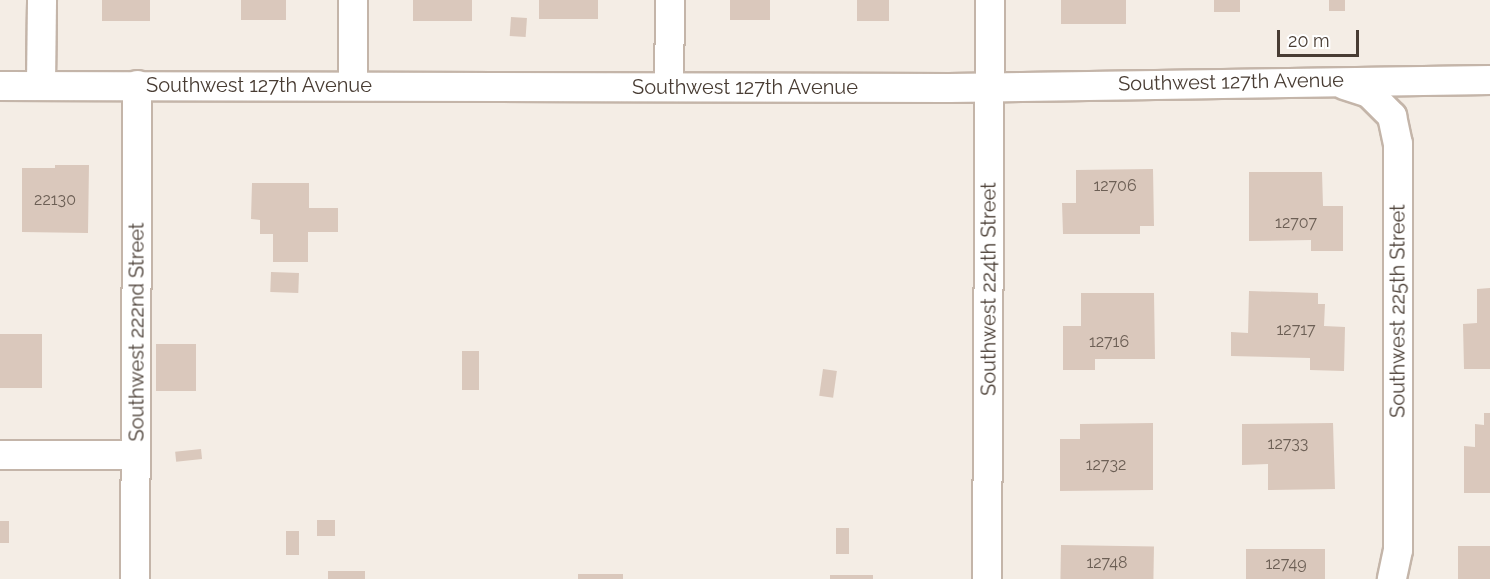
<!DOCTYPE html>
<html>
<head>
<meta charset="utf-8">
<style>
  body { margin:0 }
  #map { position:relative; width:1490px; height:579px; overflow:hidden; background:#f4ede5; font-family:Raleway,sans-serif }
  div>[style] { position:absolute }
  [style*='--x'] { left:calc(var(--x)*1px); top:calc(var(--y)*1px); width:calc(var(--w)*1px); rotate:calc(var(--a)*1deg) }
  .building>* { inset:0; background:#dac8bc; transform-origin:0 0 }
  .roads { filter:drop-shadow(2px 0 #c4b5a9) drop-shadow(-2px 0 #c4b5a9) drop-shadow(0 2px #c4b5a9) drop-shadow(0 -2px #c4b5a9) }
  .street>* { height:28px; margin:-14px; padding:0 14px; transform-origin:14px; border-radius:14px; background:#fff }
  span { translate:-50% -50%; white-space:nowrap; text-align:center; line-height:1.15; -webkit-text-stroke:4.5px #fff; paint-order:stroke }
  .number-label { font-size:16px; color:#6c5f55 }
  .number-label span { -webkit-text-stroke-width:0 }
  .street-label { font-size:20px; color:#483c33 }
  .scale { position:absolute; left:1277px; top:30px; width:82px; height:27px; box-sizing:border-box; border:3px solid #483c33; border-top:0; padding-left:8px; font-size:18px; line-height:21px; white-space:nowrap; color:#483c33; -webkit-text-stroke:4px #fff; paint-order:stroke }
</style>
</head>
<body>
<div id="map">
  <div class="building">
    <i style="left:102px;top:0;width:48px;height:21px"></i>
    <i style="left:241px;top:0;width:45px;height:20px"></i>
    <i style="left:413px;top:0;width:59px;height:21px"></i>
    <i style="left:539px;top:0;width:59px;height:19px"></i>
    <i style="left:730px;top:0;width:40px;height:20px"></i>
    <i style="left:857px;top:0;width:32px;height:21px"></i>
    <i style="left:1061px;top:0;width:65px;height:24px"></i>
    <i style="left:1214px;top:0;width:26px;height:12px"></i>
    <i style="left:1329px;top:0;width:16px;height:11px"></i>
    <i style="left:511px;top:17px;width:16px;height:19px;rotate:4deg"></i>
    <i style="clip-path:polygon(55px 165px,89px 165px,88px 233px,22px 232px,22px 168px,55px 168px)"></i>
    <i style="clip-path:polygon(1153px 169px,1154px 226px,1140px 226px,1140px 234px,1063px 234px,1062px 203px,1076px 203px,1076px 170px)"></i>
    <i style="clip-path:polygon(1249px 172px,1322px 172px,1323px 206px,1343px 206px,1343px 251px,1311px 251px,1311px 240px,1249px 241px)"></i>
    <i style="clip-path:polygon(252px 183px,309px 183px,309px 208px,338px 208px,338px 232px,308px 232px,308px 262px,273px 262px,273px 234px,260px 234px,260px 220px,251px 219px)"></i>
    <i style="left:271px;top:272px;width:28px;height:20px;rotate:2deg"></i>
    <i style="clip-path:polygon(1490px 288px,1490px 369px,1464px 369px,1463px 324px,1477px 323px,1477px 289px)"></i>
    <i style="clip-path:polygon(1249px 291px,1318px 293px,1318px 304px,1325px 304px,1324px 326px,1345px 327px,1344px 371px,1310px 370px,1310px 358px,1231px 356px,1231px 332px,1248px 333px)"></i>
    <i style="clip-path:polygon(1081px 293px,1154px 293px,1155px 359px,1095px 359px,1095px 370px,1063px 370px,1063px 326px,1081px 326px)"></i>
    <i style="left:0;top:334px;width:42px;height:54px"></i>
    <i style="left:156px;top:344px;width:40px;height:47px"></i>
    <i style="left:462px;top:351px;width:17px;height:39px"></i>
    <i style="left:823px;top:369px;width:14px;height:27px;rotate:8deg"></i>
    <i style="clip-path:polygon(1484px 413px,1490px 413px,1490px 493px,1464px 493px,1464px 446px,1475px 447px,1475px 424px,1484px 425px)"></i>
    <i style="clip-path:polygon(1153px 423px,1153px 490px,1060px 491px,1060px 439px,1080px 439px,1080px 424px)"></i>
    <i style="clip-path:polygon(1333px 423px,1335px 489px,1268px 490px,1268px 464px,1242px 465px,1242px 424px)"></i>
    <i style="left:201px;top:449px;width:10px;height:26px;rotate:84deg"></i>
    <i style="left:317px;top:520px;width:18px;height:16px"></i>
    <i style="left:0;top:521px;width:9px;height:22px"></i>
    <i style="left:836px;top:528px;width:13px;height:26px"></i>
    <i style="left:286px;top:531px;width:13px;height:24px"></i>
    <i style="left:1061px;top:545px;width:93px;height:34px;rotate:1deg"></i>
    <i style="left:1458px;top:546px;width:32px;height:33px"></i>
    <i style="left:1246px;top:549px;width:79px;height:30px"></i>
    <i style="left:328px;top:571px;width:37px;height:8px"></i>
    <i style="left:578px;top:574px;width:45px;height:5px"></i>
    <i style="left:830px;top:575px;width:43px;height:4px"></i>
  </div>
  <div class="roads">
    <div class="street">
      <i style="--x:41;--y:84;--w:84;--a:-89.3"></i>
      <i style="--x:1344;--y:85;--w:26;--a:18"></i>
      <i style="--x:1369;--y:93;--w:33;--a:45"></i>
      <i style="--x:1392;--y:116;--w:29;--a:78"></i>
      <i style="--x:1398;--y:144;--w:406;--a:90"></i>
      <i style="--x:1398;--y:550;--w:30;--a:102"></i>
      <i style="--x:0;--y:86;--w:949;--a:0.12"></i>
      <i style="--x:949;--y:88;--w:541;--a:-0.85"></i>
      <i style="--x:353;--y:86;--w:86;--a:-90"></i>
      <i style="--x:669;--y:87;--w:87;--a:-89.3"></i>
      <i style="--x:0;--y:455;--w:136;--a:0"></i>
      <i style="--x:135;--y:579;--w:494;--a:-89.7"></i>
      <i style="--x:987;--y:579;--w:579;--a:-89.7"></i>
    </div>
  </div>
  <div class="number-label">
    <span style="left:1115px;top:186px">12706</span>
    <span style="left:55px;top:200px">22130</span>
    <span style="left:1296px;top:223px">12707</span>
    <span style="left:1296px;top:330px">12717</span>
    <span style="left:1109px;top:342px">12716</span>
    <span style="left:1288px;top:444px">12733</span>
    <span style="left:1106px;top:465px">12732</span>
    <span style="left:1107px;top:563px">12748</span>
    <span style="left:1286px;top:564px">12749</span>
  </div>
  <div class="street-label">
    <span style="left:1231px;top:82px;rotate:-1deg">Southwest 127th Avenue</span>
    <span style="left:259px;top:85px">Southwest 127th Avenue</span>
    <span style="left:745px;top:87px">Southwest 127th Avenue</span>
    <span style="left:989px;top:289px;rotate:-90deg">Southwest 224th Street</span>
    <span style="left:1398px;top:311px;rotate:-90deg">Southwest 225th Street</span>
    <span style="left:137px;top:332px;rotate:-90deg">Southwest 222nd Street</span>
  </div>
  <div class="scale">20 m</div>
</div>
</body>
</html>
